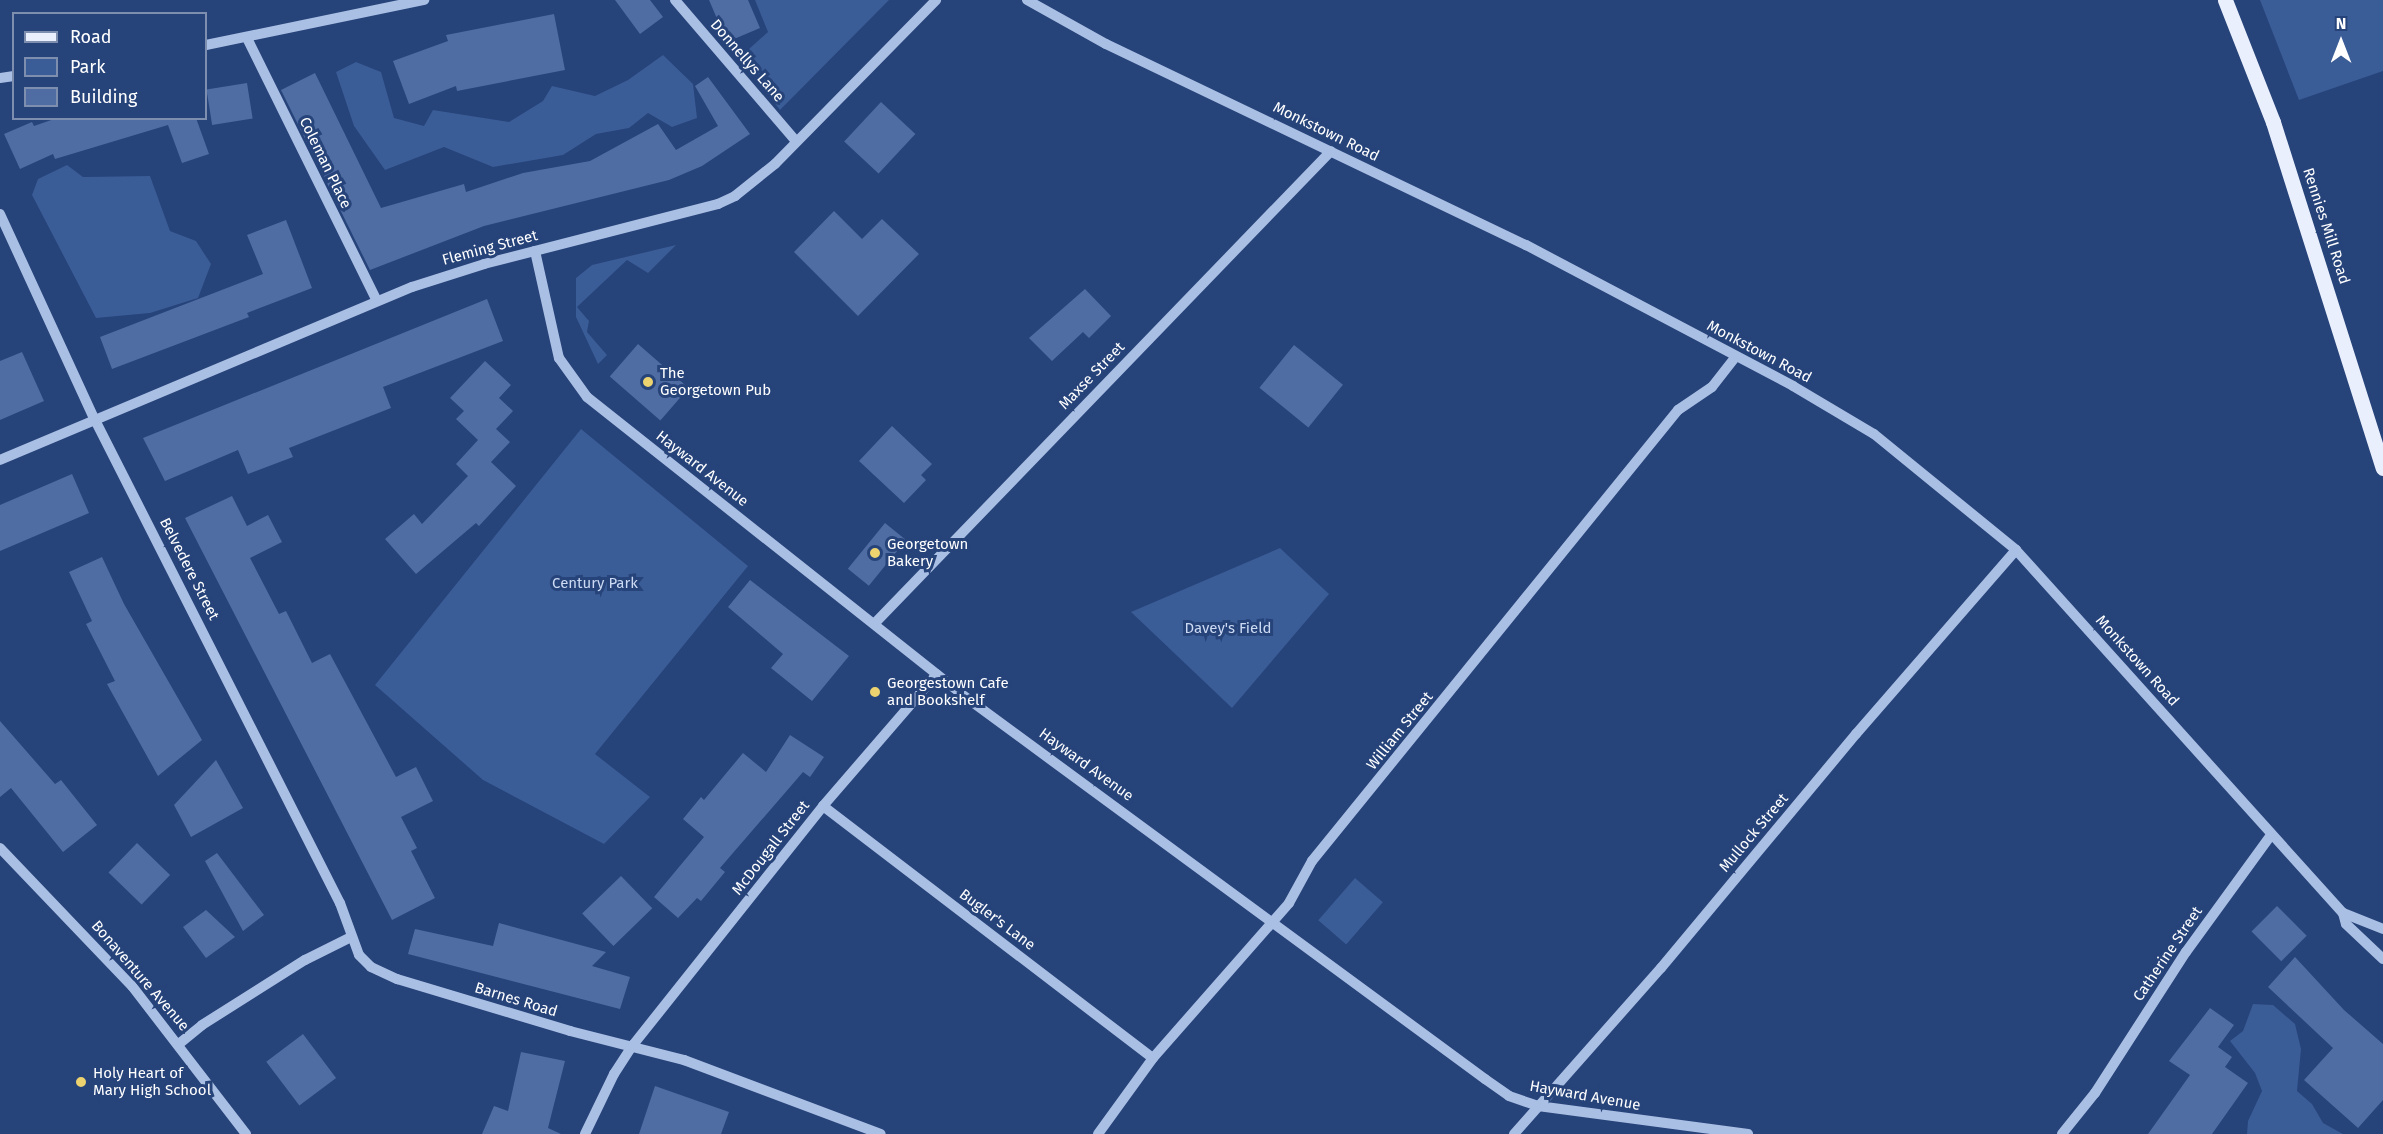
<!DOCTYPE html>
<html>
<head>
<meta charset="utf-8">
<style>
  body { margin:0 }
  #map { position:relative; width:2383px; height:1134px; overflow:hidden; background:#26437a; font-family:"Fira Sans",sans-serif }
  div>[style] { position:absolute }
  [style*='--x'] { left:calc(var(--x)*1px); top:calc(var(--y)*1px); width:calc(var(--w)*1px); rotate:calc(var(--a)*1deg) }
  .green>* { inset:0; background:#3a5c97; transform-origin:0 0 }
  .building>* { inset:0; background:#4f6da3; transform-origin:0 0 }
  .minor>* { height:10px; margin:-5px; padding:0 5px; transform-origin:5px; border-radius:5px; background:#aabfe4 }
  .major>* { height:15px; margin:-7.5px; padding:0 7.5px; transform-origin:7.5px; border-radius:7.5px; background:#e9effc }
  .dots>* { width:16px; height:16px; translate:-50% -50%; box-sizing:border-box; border:3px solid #26437a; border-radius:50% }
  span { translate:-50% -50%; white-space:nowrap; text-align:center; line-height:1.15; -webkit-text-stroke:6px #26437a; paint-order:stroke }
  .street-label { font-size:15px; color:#fff }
  .poi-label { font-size:15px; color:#fff }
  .left { translate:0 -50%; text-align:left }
  .park-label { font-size:15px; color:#ccdaf3 }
  .legend { position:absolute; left:12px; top:12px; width:195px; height:108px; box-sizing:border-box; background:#26437a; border:2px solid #7d8eaf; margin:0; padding:8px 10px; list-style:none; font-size:18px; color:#fff }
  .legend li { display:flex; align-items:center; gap:12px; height:30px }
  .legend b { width:30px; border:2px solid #7d8eaf }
  .north { position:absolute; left:2311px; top:12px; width:60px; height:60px; -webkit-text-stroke:4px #26437a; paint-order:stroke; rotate:0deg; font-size:16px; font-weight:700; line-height:24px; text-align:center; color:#fff }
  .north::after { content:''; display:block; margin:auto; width:21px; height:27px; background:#fff; clip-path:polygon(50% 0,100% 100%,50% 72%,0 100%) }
</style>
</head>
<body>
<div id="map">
  <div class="green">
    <i style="clip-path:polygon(755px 0,889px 0,780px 110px,740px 57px,768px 32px)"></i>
    <i style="clip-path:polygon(2260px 0,2383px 0,2383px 71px,2299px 100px)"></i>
    <i style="clip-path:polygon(663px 55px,693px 84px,697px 118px,672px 127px,648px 113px,629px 128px,596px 134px,563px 155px,493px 167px,444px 147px,385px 170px,354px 126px,336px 72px,356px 62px,381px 72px,394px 118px,424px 126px,433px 110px,509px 122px,543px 101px,552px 86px,595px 96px,628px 80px)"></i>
    <i style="clip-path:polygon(67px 165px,83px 177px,150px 176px,170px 231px,196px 241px,211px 264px,198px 298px,150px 313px,96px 318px,32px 195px,38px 179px)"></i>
    <i style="clip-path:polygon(676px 245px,648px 273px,627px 260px,577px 307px,589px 321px,587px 332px,607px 355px,598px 364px,576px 317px,576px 278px,592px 265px)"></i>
    <i style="clip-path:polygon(581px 429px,748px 566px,595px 754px,650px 797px,604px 844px,483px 780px,375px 685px)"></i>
    <i style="clip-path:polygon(1280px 548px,1329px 594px,1232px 708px,1131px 612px)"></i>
    <i style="left:1355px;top:878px;width:37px;height:56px;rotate:41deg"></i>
    <i style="clip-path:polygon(2253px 1004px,2273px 1005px,2295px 1024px,2301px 1049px,2297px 1091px,2312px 1104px,2323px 1123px,2343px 1134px,2247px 1134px,2248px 1121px,2262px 1091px,2255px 1073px,2230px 1041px,2243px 1031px)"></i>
  </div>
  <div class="building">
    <i style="clip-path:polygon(615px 0,650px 0,663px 17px,640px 34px)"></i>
    <i style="clip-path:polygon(709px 0,748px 0,760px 28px,727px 42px)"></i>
    <i style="clip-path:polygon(554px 14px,565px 70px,457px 91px,456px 86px,409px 104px,393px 61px,448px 41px,446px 35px)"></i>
    <i style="clip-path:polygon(315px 73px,381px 208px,464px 184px,466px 192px,523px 173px,590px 161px,658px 124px,676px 150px,718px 126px,695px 86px,708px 77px,750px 134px,702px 166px,669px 180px,484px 226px,370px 270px,281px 90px)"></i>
    <i style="left:247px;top:83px;width:36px;height:41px;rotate:81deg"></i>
    <i style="left:881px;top:102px;width:47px;height:54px;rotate:43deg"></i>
    <i style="clip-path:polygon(57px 118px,196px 118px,209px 154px,182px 163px,168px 125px,55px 159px,53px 154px,20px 169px,4px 134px,32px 122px,34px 126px)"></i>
    <i style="clip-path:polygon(834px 211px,862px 239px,882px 219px,919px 254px,858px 316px,794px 252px)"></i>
    <i style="clip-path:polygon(286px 220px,312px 288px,247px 313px,249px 317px,112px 369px,100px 337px,263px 274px,247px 235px)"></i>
    <i style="clip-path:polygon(1085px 289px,1111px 316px,1089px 338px,1083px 332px,1052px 361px,1029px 338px)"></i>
    <i style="clip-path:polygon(487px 299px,503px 341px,383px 387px,391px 408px,289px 448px,293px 457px,248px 474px,238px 450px,165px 481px,143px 438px)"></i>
    <i style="left:638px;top:344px;width:67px;height:43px;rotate:41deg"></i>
    <i style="left:1294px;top:345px;width:63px;height:55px;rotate:39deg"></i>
    <i style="clip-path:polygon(22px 352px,44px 401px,0 420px,0 361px)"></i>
    <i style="clip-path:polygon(485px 361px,511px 385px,499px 398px,513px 411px,496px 429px,510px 442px,491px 462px,516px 486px,479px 526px,476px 523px,416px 574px,385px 539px,414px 514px,422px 524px,468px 476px,456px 464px,478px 440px,456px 419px,464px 411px,450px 398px)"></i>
    <i style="clip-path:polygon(892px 426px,932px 464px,921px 475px,926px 480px,904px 503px,859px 461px)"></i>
    <i style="clip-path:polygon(72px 474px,89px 513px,0 551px,0 505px)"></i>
    <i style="clip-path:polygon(232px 496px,247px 526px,268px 515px,282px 542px,250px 558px,279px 614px,286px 611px,312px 663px,330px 654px,396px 777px,416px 767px,433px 801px,401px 817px,417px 848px,411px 851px,435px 898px,392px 920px,185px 518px)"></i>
    <i style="left:885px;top:523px;width:27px;height:59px;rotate:39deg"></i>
    <i style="clip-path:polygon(102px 557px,124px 604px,202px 740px,158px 776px,107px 684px,115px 681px,86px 624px,92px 621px,69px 572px)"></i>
    <i style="clip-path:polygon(750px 580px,849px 656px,812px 701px,771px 668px,783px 654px,728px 607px)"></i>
    <i style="clip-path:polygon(0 721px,55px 784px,61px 780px,97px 825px,63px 852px,11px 788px,0 797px)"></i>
    <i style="clip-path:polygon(790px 735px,824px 757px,810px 777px,803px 772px,720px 868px,725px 872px,701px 901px,697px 898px,678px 918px,654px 897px,704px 837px,683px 819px,701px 797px,704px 800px,743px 753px,766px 772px)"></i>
    <i style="clip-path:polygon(216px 760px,243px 808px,191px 837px,174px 805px)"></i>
    <i style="left:137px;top:843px;width:46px;height:41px;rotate:44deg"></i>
    <i style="clip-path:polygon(217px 853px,264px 915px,243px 931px,205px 861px)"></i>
    <i style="left:621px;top:876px;width:45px;height:54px;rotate:46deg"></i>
    <i style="left:2277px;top:906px;width:42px;height:36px;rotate:45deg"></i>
    <i style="clip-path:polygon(206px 910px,235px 937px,206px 958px,183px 927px)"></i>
    <i style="clip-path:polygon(499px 923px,606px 952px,592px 966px,630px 977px,620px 1009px,408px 954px,415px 929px,493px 946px)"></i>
    <i style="clip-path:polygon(2295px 957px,2344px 1010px,2383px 1044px,2383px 1100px,2358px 1128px,2304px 1080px,2333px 1048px,2268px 987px)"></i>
    <i style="clip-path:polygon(2210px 1008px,2234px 1025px,2218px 1047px,2232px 1057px,2225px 1067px,2248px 1083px,2212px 1134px,2148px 1134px,2190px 1075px,2169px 1061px)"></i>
    <i style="left:303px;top:1034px;width:55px;height:46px;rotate:53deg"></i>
    <i style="clip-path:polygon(521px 1052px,565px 1061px,548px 1128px,561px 1134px,482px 1134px,494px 1106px,508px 1111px)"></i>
    <i style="clip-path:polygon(655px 1086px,729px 1112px,721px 1134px,639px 1134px)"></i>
  </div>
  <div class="minor">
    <i style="--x:675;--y:0;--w:186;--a:49.4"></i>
    <i style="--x:1027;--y:0;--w:90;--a:29.1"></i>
    <i style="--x:1106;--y:44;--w:466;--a:25.6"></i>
    <i style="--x:1526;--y:245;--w:302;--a:27.8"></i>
    <i style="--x:1793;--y:386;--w:94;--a:30.7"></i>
    <i style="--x:1874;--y:434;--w:183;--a:39.2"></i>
    <i style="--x:2016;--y:550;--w:489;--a:48"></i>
    <i style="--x:2343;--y:913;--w:11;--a:75"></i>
    <i style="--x:2346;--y:924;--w:51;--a:43.4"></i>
    <i style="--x:247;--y:38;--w:293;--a:63.7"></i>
    <i style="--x:206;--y:45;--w:223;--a:-11.7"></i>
    <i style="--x:0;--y:78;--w:14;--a:-8"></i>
    <i style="--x:0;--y:214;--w:225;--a:65.3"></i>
    <i style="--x:94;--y:418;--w:544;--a:63.11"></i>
    <i style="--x:340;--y:903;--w:55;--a:69.9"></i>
    <i style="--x:359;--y:955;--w:17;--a:45"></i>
    <i style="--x:371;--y:967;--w:29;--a:25"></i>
    <i style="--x:397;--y:979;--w:181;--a:16.7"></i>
    <i style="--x:570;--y:1031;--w:118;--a:14.3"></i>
    <i style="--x:684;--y:1060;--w:210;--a:20.6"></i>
    <i style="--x:535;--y:251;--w:110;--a:77.4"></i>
    <i style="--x:559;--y:358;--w:48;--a:54.3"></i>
    <i style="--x:587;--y:397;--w:476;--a:38.4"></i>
    <i style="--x:960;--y:693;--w:652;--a:36.32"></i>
    <i style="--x:1485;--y:1079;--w:29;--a:35"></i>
    <i style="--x:1509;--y:1096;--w:31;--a:19"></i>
    <i style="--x:1538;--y:1106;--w:212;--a:7.6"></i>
    <i style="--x:0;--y:460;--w:447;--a:-22.8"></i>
    <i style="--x:412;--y:287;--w:76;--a:-17.7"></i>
    <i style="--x:484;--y:264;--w:242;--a:-14.4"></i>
    <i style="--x:718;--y:204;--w:19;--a:-25"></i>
    <i style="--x:735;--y:196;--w:51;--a:-38.7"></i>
    <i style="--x:775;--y:164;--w:230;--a:-45.5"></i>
    <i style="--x:875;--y:623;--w:656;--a:-45.99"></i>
    <i style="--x:823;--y:806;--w:415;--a:37.4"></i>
    <i style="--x:0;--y:848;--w:191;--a:46.3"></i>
    <i style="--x:132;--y:986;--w:187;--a:52.4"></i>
    <i style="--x:2343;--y:913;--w:43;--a:21.8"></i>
    <i style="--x:180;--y:1043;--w:28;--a:-39"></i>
    <i style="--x:202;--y:1025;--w:122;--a:-32.3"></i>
    <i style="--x:305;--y:960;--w:51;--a:-26.6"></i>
    <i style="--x:585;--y:1134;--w:67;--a:-64.2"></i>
    <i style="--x:614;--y:1074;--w:35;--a:-57"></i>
    <i style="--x:633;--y:1045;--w:305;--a:-51.5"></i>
    <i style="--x:823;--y:806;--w:174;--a:-49.2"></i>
    <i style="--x:1098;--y:1134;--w:94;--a:-54.1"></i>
    <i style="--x:1153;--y:1058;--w:206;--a:-48.7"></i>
    <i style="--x:1289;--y:903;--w:48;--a:-61.3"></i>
    <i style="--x:1312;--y:861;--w:581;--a:-50.94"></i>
    <i style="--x:1678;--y:410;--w:41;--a:-34.1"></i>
    <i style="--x:1712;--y:387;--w:39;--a:-52"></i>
    <i style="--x:1514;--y:1134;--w:222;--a:-48.5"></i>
    <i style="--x:1661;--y:968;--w:305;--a:-50.2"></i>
    <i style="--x:1856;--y:734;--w:244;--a:-49"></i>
    <i style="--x:2062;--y:1134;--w:53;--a:-51.2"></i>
    <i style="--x:2095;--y:1093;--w:168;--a:-57.2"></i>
    <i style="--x:2186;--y:952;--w:145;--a:-54"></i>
  </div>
  <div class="major">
    <i style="--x:2225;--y:0;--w:131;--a:68.5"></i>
    <i style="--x:2273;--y:122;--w:363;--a:72.4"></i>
  </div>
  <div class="dots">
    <i style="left:648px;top:382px;background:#ecd36f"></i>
    <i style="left:875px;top:553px;background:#ecd36f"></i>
    <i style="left:875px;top:692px;background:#ecd36f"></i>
    <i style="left:81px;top:1082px;background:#ecd36f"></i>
  </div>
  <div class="street-label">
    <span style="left:747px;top:61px;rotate:49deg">Donnellys Lane</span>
    <span style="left:1326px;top:132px;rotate:26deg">Monkstown Road</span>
    <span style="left:325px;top:163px;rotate:64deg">Coleman Place</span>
    <span style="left:2326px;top:226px;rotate:72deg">Rennies Mill Road</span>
    <span style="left:490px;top:248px;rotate:-15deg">Fleming Street</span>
    <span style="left:1759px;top:352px;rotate:28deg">Monkstown Road</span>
    <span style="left:1092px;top:376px;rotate:-46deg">Maxse Street</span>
    <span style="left:702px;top:469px;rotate:38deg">Hayward Avenue</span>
    <span style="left:189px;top:569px;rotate:63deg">Belvedere Street</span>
    <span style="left:2137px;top:661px;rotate:48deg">Monkstown Road</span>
    <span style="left:1400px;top:731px;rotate:-51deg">William Street</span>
    <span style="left:1086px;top:765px;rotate:36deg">Hayward Avenue</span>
    <span style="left:1754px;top:833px;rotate:-50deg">Mullock Street</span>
    <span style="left:771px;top:848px;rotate:-52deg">McDougall Street</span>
    <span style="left:997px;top:920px;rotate:37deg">Bugler's Lane</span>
    <span style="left:2168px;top:954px;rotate:-56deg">Catherine Street</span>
    <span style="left:140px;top:976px;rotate:49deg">Bonaventure Avenue</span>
    <span style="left:516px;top:1000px;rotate:17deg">Barnes Road</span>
    <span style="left:1585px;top:1096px;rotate:10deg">Hayward Avenue</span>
  </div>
  <div class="poi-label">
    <span class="left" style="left:660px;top:382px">The<br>Georgetown Pub</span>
    <span class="left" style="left:887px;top:553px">Georgetown<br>Bakery</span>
    <span class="left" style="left:887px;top:692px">Georgestown Cafe<br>and Bookshelf</span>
    <span class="left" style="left:93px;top:1082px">Holy Heart of<br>Mary High School</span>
  </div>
  <div class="park-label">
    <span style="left:595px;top:584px">Century Park</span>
    <span style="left:1228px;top:629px">Davey's Field</span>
  </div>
  <ul class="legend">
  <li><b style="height:8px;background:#e9effc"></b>Road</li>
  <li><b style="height:16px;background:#3a5c97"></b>Park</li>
  <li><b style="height:16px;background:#4f6da3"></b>Building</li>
  </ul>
  <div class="north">N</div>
</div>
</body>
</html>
